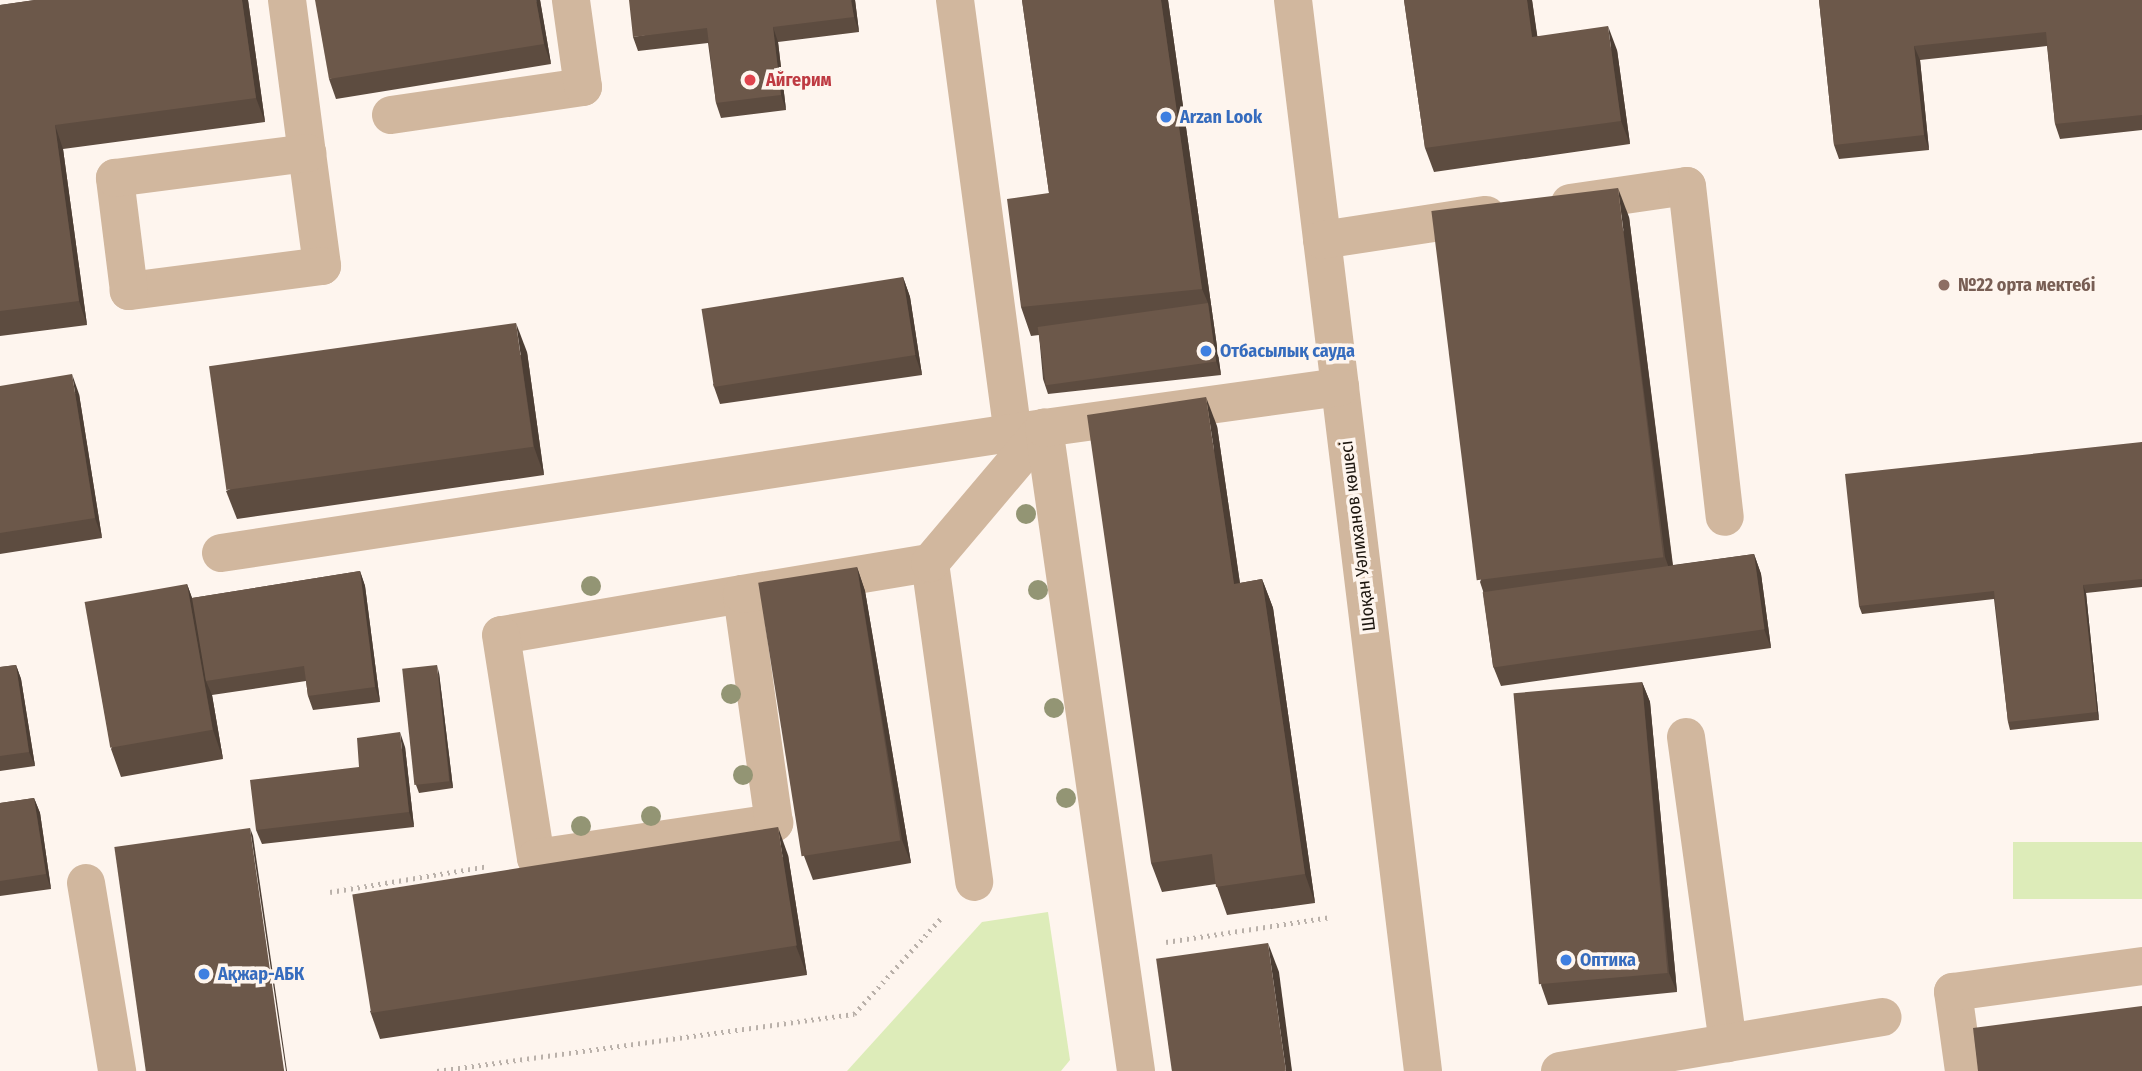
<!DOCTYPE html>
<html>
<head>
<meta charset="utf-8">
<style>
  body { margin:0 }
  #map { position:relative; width:2142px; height:1071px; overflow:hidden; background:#fef5ee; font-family:"Fira Sans Condensed",sans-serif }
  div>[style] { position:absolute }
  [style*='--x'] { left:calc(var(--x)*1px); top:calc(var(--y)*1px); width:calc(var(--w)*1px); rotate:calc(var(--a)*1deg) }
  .green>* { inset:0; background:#ddecb9; transform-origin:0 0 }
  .path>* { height:4.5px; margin-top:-2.25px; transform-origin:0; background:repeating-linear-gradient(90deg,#bab1aa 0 2px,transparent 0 7px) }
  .minor>* { height:38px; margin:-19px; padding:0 19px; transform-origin:19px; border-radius:19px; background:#d1b79e }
  .trees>* { width:20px; height:20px; margin:-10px; border-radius:50%; background:#939574 }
  .wall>* { inset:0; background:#5d4c40 }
  .shaded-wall>* { inset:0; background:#4c3e34 }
  .building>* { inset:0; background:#6c584a; transform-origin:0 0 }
  .dots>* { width:19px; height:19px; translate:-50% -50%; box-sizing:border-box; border:4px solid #fef5ee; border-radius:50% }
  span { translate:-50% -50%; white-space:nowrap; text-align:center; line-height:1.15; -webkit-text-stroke:7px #fef5ee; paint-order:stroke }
  .health-label { font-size:18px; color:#be3a42; font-weight:700 }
  .left { translate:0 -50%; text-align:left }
  .shop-label { font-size:18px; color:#366cbe; font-weight:700 }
  .education-label { font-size:18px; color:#785e54; font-weight:700 }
  .street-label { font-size:18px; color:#1d160f }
</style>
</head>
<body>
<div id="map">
  <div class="green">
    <i style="left:2142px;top:842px;width:57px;height:129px;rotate:90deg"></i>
    <i style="clip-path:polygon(1048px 912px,1070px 1060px,1061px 1071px,847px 1071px,982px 922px)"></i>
  </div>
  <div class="path">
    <i style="--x:330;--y:892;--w:160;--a:-9.3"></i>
    <i style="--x:1166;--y:942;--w:167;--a:-8.6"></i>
    <i style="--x:437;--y:1071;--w:421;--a:-7.8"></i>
    <i style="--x:854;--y:1014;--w:132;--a:-47.8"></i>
  </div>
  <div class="minor">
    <i style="--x:287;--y:0;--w:154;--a:82.6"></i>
    <i style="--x:955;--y:0;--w:437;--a:82.4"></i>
    <i style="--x:1293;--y:0;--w:1079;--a:83.08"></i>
    <i style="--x:391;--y:115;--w:194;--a:-8.3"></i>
    <i style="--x:583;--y:87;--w:88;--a:-97.9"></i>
    <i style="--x:307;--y:153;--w:114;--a:82.4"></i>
    <i style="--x:322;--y:266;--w:195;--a:172.6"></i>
    <i style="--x:129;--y:291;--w:114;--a:-97.1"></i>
    <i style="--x:115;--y:178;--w:194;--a:-7.4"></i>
    <i style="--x:1570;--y:203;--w:118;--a:-8.3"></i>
    <i style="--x:1687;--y:186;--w:333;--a:83.5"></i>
    <i style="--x:1322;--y:240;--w:166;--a:-8.7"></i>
    <i style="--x:221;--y:553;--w:832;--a:-8.64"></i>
    <i style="--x:930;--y:563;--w:322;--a:82.1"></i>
    <i style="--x:742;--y:594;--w:244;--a:170.3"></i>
    <i style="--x:501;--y:635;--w:226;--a:81.1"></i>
    <i style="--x:536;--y:858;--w:241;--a:-8.4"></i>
    <i style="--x:774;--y:823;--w:231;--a:-98"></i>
    <i style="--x:742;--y:594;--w:191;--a:-9.4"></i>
    <i style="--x:930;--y:563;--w:177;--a:-49.8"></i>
    <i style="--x:1686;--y:737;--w:309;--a:82.2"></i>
    <i style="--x:86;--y:883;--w:191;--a:80.6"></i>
    <i style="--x:1136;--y:1071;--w:650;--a:-98.14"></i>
    <i style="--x:1044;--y:428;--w:299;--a:-7.9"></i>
    <i style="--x:1560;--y:1071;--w:327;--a:-9.5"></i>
    <i style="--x:1964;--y:1071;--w:80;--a:-97.9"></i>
    <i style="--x:1953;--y:992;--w:191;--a:-7.8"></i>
  </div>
  <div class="trees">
    <i style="left:1026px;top:514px"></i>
    <i style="left:591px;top:586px"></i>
    <i style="left:1038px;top:590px"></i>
    <i style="left:731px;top:694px"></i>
    <i style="left:1054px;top:708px"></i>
    <i style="left:743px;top:775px"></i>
    <i style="left:1066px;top:798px"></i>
    <i style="left:651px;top:816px"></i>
    <i style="left:581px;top:826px"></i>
  </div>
  <div class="wall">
    <i style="clip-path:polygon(35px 0,248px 0,265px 122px,63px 149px,87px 325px,0 336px,0 5px)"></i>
    <i style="clip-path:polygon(540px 0,551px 64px,336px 99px,329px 79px)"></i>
    <i style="clip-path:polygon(855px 0,859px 32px,778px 42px,786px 110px,721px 118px,716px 103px,708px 43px,638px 51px,633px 37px)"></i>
    <i style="clip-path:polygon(1022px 0,1168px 0,1221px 375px,1048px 394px,1043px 379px,1039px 335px,1031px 336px,1021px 307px,1049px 193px)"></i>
    <i style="clip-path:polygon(1404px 0,1532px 0,1537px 36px,1617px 50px,1630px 144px,1434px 172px,1425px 148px)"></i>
    <i style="clip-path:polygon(1819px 0,2142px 0,2142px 130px,2060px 139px,2055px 124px,2047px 46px,1920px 60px,1929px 150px,1839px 159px,1834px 145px)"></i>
    <i style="clip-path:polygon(1629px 217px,1673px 565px,1754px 554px,1761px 574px,1771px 648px,1501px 686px,1493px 666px,1483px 591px,1480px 582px)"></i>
    <i style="clip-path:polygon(903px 277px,910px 297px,922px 375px,720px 404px,713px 384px)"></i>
    <i style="clip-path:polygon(527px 352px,544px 475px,237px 519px,226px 491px)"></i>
    <i style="clip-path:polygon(0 386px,79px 394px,102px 538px,0 554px)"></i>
    <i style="clip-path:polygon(1217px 426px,1240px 583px,1262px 579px,1273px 608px,1315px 903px,1227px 915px,1216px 884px,1162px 892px,1151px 863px)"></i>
    <i style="clip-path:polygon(2142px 442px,2142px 587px,2086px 593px,2099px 720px,2010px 730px,2008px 722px,1994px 599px,1862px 614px,1859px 606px)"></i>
    <i style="clip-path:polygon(857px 567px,865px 591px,911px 863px,813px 880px,804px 856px)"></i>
    <i style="clip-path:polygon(360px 571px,365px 586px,380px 702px,313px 710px,308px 696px,306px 681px,212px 695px,223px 759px,121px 777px,111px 749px,187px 584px,192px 598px)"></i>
    <i style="clip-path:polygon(16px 665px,21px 679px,35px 766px,0 771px,0 667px)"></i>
    <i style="clip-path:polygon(439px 673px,453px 788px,419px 793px,416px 785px)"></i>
    <i style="clip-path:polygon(1642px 682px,1650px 702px,1677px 992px,1548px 1005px,1541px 985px)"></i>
    <i style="clip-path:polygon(405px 747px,414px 827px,262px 844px,256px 830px)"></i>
    <i style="clip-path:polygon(34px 798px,40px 813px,51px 889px,0 896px,0 803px)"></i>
    <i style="clip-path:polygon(788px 855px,807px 975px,380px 1039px,370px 1011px)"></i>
  </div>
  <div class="shaded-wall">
    <i style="clip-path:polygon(242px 0,248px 0,265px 122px,256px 98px)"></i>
    <i style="clip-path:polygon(536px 0,540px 0,551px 64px,544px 44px)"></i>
    <i style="clip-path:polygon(851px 0,855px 0,859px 32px,854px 17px)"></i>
    <i style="clip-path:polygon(1161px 0,1168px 0,1221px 375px,1216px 361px,1208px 303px,1202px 289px)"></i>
    <i style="clip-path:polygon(1527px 0,1532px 0,1541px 61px,1532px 37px)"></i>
    <i style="clip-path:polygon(1608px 26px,1617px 50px,1630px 144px,1621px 121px)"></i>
    <i style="clip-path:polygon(773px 27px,778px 42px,786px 110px,781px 95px)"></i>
    <i style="clip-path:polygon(1914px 46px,1920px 60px,1929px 150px,1924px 135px)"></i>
    <i style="clip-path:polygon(55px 125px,63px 149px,87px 325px,79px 301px)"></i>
    <i style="clip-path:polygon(1618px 188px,1629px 217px,1675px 585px,1665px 557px)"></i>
    <i style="clip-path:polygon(903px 277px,910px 297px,922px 375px,915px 355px)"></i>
    <i style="clip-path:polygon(516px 323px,527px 352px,544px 475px,534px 447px)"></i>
    <i style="clip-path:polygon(72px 374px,79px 394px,102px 538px,95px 518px)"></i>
    <i style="clip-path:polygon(1206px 397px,1217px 426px,1244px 612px,1234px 584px)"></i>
    <i style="clip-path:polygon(1754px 554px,1761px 574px,1771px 648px,1764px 629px)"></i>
    <i style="clip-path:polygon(857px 567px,865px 591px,911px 863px,902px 840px)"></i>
    <i style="clip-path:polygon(360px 571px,365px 586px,380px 702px,375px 687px)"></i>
    <i style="clip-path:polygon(1262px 579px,1273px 608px,1315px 903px,1305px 874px)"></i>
    <i style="clip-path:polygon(187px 584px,197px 612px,206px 681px,212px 695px,223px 759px,213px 730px)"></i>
    <i style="clip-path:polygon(2083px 585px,2086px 593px,2099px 720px,2097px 712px)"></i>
    <i style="clip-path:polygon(16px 665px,21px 679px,35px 766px,29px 752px)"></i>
    <i style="clip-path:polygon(437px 665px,439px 673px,453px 788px,450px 781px)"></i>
    <i style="clip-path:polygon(1642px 682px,1650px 702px,1677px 992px,1669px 973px)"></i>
    <i style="clip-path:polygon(400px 732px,405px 747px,414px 827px,409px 812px)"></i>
    <i style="clip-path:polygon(34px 798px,40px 813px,51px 889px,46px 874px)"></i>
    <i style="clip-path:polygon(778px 827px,788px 855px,807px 975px,796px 946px)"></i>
    <i style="clip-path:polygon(250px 828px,253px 836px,287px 1071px,286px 1071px)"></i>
    <i style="clip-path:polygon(1268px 943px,1279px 972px,1292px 1071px,1286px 1071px)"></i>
  </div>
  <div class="building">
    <i style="clip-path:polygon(35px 0,242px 0,256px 98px,55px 125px,79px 301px,0 311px,0 5px)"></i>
    <i style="clip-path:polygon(315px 0,536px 0,544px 44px,329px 79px)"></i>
    <i style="clip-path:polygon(629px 0,851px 0,854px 17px,773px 27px,781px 95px,716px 103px,707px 28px,633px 37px)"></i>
    <i style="clip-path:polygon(1022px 0,1161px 0,1202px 289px,1021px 307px,1007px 199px,1049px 193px)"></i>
    <i style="clip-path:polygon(1404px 0,1527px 0,1532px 37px,1608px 26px,1621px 121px,1425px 148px)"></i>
    <i style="clip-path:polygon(1819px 0,2142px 0,2142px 115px,2055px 124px,2046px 32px,1914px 46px,1924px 135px,1834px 145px)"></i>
    <i style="left:1618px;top:188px;width:372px;height:188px;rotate:83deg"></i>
    <i style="left:903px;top:277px;width:79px;height:204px;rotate:81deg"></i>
    <i style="left:1208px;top:303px;width:59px;height:172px;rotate:82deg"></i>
    <i style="left:516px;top:323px;width:125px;height:310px;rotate:82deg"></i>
    <i style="clip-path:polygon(72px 374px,95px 518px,0 533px,0 386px)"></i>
    <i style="clip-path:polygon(1206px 397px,1234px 584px,1262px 579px,1305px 874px,1216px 887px,1212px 854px,1151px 863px,1087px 415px)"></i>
    <i style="clip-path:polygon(2142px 442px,2142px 579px,2083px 585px,2097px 712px,2008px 722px,1994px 591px,1859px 606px,1845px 474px)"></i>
    <i style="left:1754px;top:554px;width:76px;height:274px;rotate:82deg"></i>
    <i style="left:857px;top:567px;width:277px;height:100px;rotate:81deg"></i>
    <i style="clip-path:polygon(360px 571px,375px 687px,308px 696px,304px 666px,206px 681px,192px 598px)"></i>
    <i style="left:187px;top:584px;width:148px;height:104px;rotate:80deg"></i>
    <i style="clip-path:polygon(16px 665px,29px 752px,0 756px,0 667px)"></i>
    <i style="left:437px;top:665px;width:117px;height:35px;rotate:84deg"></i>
    <i style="left:1642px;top:682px;width:292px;height:129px;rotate:85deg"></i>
    <i style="clip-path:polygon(400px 732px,409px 812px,256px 830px,250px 780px,359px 767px,357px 738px)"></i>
    <i style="clip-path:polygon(34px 798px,46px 874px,0 881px,0 803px)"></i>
    <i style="left:778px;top:827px;width:120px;height:431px;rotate:81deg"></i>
    <i style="left:250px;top:828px;width:246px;height:137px;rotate:82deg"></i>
    <i style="left:1268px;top:943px;width:129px;height:113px;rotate:82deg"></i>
    <i style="clip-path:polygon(2142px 1006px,2142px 1071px,1978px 1071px,1973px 1028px)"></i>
  </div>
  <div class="dots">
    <i style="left:750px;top:80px;background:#e0444e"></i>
    <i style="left:1166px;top:117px;background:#3f7fe0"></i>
    <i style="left:1944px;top:285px;background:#8d6e63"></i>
    <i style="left:1206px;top:351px;background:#3f7fe0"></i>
    <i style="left:1566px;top:960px;background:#3f7fe0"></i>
    <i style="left:204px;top:974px;background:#3f7fe0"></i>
  </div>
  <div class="health-label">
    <span class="left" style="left:766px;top:80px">Айгерим</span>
  </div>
  <div class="shop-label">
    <span class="left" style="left:1180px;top:117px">Arzan Look</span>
    <span class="left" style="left:1220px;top:351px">Отбасылық сауда</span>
    <span class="left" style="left:1580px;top:960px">Оптика</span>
    <span class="left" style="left:218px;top:974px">Ақжар-АБК</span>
  </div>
  <div class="education-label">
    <span class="left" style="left:1958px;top:285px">№22 орта мектебі</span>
  </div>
  <div class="street-label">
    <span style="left:1358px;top:536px;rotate:-97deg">Шоқан Уәлиханов көшесі</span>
  </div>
</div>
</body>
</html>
